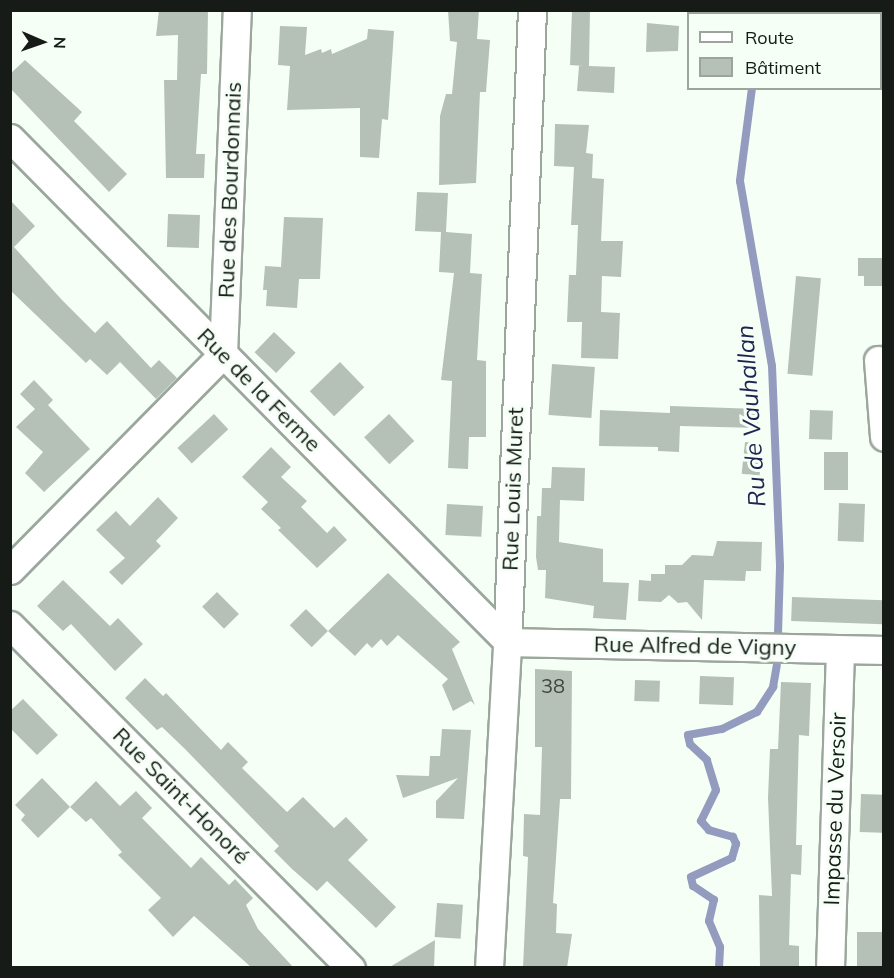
<!DOCTYPE html>
<html>
<head>
<meta charset="utf-8">
<style>
  body { margin:0 }
  #map { position:relative; width:894px; height:978px; overflow:hidden; background:#f5fff6; font-family:Mulish,sans-serif }
  div>[style] { position:absolute }
  [style*='--x'] { left:calc(var(--x)*1px); top:calc(var(--y)*1px); width:calc(var(--w)*1px); rotate:calc(var(--a)*1deg) }
  .stream>* { height:8px; margin:-4px; padding:0 4px; transform-origin:4px; border-radius:4px; background:#939cbf }
  .building>* { inset:0; background:#b5c1b7; transform-origin:0 0 }
  .roads { filter:drop-shadow(2px 0 #9ba79d) drop-shadow(-2px 0 #9ba79d) drop-shadow(0 2px #9ba79d) drop-shadow(0 -2px #9ba79d) }
  .minor>* { height:27px; margin:-13.5px; padding:0 13.5px; transform-origin:13.5px; border-radius:13.5px; background:#fff }
  span { translate:-50% -50%; white-space:nowrap; text-align:center; line-height:1.15; -webkit-text-stroke:6px #f5fff6; paint-order:stroke }
  .number-label { font-size:20px; color:#3e443f }
  .number-label span { -webkit-text-stroke-width:0 }
  .street-label { font-size:22px; color:#171b17 }
  .water-label { font-size:24px; color:#1e2452; font-style:italic }
  .frame { position:absolute; inset:0; border:12px solid #171b17; pointer-events:none }
  .legend { position:absolute; left:687px; top:12px; width:195px; height:78px; box-sizing:border-box; background:#f5fff6; border:2px solid #9ca49d; margin:0; padding:8px 10px; list-style:none; font-size:18px; color:#171b17 }
  .legend li { display:flex; align-items:center; gap:12px; height:30px }
  .legend b { width:30px; border:2px solid #9ca49d }
  .north { position:absolute; left:12px; top:12px; width:60px; height:60px; -webkit-text-stroke:4px #f5fff6; paint-order:stroke; rotate:92deg; font-size:16px; font-weight:700; line-height:24px; text-align:center; color:#171b17 }
  .north::after { content:''; display:block; margin:auto; width:21px; height:27px; background:#171b17; clip-path:polygon(50% 0,100% 100%,50% 72%,0 100%) }
</style>
</head>
<body>
<div id="map">
  <div class="stream">
    <i style="--x:710;--y:10;--w:5;--a:53"></i>
    <i style="--x:752;--y:88;--w:94;--a:97.4"></i>
    <i style="--x:740;--y:181;--w:188;--a:80.2"></i>
    <i style="--x:772;--y:366;--w:201;--a:87.7"></i>
    <i style="--x:780;--y:567;--w:67;--a:91.7"></i>
    <i style="--x:719;--y:968;--w:21;--a:-87"></i>
    <i style="--x:720;--y:947;--w:28;--a:-113"></i>
    <i style="--x:709;--y:921;--w:22;--a:-77"></i>
    <i style="--x:714;--y:900;--w:25;--a:-146"></i>
    <i style="--x:693;--y:886;--w:9;--a:-103"></i>
    <i style="--x:691;--y:877;--w:45;--a:-24.9"></i>
    <i style="--x:732;--y:858;--w:15;--a:-74"></i>
    <i style="--x:736;--y:844;--w:8;--a:-113"></i>
    <i style="--x:733;--y:837;--w:25;--a:-164"></i>
    <i style="--x:709;--y:830;--w:12;--a:-132"></i>
    <i style="--x:701;--y:821;--w:34;--a:-64"></i>
    <i style="--x:716;--y:790;--w:31;--a:-107"></i>
    <i style="--x:707;--y:760;--w:23;--a:-137"></i>
    <i style="--x:690;--y:744;--w:9;--a:-103"></i>
    <i style="--x:688;--y:735;--w:35;--a:-10"></i>
    <i style="--x:722;--y:729;--w:39;--a:-26"></i>
    <i style="--x:757;--y:712;--w:30;--a:-57"></i>
    <i style="--x:773;--y:687;--w:22;--a:-80"></i>
  </div>
  <div class="building">
    <i style="clip-path:polygon(159px 10px,208px 10px,207px 74px,201px 74px,196px 154px,205px 154px,204px 178px,166px 178px,164px 80px,177px 80px,178px 35px,156px 36px)"></i>
    <i style="clip-path:polygon(448px 10px,479px 10px,477px 39px,490px 40px,486px 92px,480px 92px,476px 183px,439px 185px,440px 116px,446px 94px,452px 94px,457px 42px,450px 41px)"></i>
    <i style="clip-path:polygon(572px 10px,590px 10px,589px 66px,615px 67px,614px 93px,577px 91px,579px 66px,583px 66px,570px 65px)"></i>
    <i style="clip-path:polygon(647px 23px,679px 26px,678px 51px,646px 52px)"></i>
    <i style="clip-path:polygon(280px 26px,307px 27px,305px 55px,321px 49px,322px 53px,331px 49px,332px 54px,367px 39px,368px 29px,394px 31px,388px 120px,382px 119px,379px 158px,360px 157px,360px 108px,287px 110px,290px 66px,278px 65px)"></i>
    <i style="clip-path:polygon(25px 60px,82px 112px,74px 121px,127px 174px,109px 192px,10px 88px,10px 74px)"></i>
    <i style="clip-path:polygon(555px 124px,589px 125px,586px 153px,593px 154px,592px 178px,604px 179px,601px 241px,623px 241px,621px 277px,602px 276px,601px 312px,620px 313px,618px 359px,581px 358px,582px 322px,567px 322px,569px 275px,576px 275px,578px 225px,571px 225px,574px 167px,554px 166px)"></i>
    <i style="clip-path:polygon(417px 192px,448px 193px,446px 232px,472px 234px,470px 273px,482px 274px,477px 360px,486px 361px,486px 437px,469px 437px,468px 469px,448px 468px,452px 381px,441px 380px,454px 273px,439px 272px,441px 232px,415px 231px)"></i>
    <i style="clip-path:polygon(10px 200px,35px 226px,14px 247px,62px 300px,95px 333px,107px 321px,151px 368px,159px 360px,177px 378px,156px 399px,120px 362px,107px 375px,90px 359px,86px 363px,10px 290px)"></i>
    <i style="left:168px;top:214px;width:32px;height:33px;rotate:2deg"></i>
    <i style="clip-path:polygon(284px 217px,323px 218px,320px 279px,299px 279px,297px 308px,266px 306px,267px 290px,263px 290px,265px 266px,281px 267px)"></i>
    <i style="clip-path:polygon(858px 258px,884px 258px,884px 286px,864px 286px,864px 276px,858px 276px)"></i>
    <i style="left:796px;top:276px;width:25px;height:98px;rotate:5deg"></i>
    <i style="left:274px;top:332px;width:30px;height:28px;rotate:44deg"></i>
    <i style="left:340px;top:362px;width:35px;height:42px;rotate:46deg"></i>
    <i style="left:552px;top:364px;width:43px;height:51px;rotate:4deg"></i>
    <i style="clip-path:polygon(34px 380px,53px 400px,48px 405px,90px 449px,44px 492px,25px 473px,43px 452px,16px 427px,35px 409px,20px 394px)"></i>
    <i style="clip-path:polygon(670px 406px,759px 409px,758px 428px,680px 426px,679px 452px,658px 451px,658px 447px,599px 446px,600px 410px,670px 413px)"></i>
    <i style="left:810px;top:410px;width:23px;height:29px;rotate:2deg"></i>
    <i style="left:214px;top:414px;width:21px;height:50px;rotate:47deg"></i>
    <i style="left:389px;top:414px;width:37px;height:34px;rotate:47deg"></i>
    <i style="left:745px;top:442px;width:18px;height:32px;rotate:6deg"></i>
    <i style="clip-path:polygon(271px 447px,291px 467px,281px 477px,307px 501px,301px 507px,327px 533px,334px 526px,347px 540px,317px 568px,278px 530px,281px 528px,261px 509px,268px 502px,242px 477px)"></i>
    <i style="left:824px;top:452px;width:24px;height:38px"></i>
    <i style="clip-path:polygon(552px 467px,585px 468px,584px 501px,560px 500px,559px 542px,603px 549px,603px 582px,629px 583px,626px 620px,593px 618px,594px 606px,545px 598px,546px 570px,538px 570px,536px 557px,537px 516px,541px 516px,542px 488px,551px 488px)"></i>
    <i style="clip-path:polygon(158px 497px,178px 518px,156px 541px,161px 546px,122px 585px,109px 572px,125px 558px,96px 530px,116px 511px,130px 526px)"></i>
    <i style="left:839px;top:503px;width:26px;height:38px;rotate:2deg"></i>
    <i style="left:447px;top:504px;width:36px;height:31px;rotate:3deg"></i>
    <i style="clip-path:polygon(717px 541px,762px 542px,761px 571px,746px 571px,745px 581px,704px 580px,702px 620px,687px 602px,678px 603px,669px 595px,661px 602px,638px 601px,639px 580px,651px 581px,651px 574px,665px 574px,665px 565px,682px 565px,692px 555px,713px 556px)"></i>
    <i style="clip-path:polygon(388px 573px,460px 642px,452px 649px,475px 705px,471px 701px,453px 711px,442px 685px,448px 679px,398px 635px,387px 646px,381px 639px,372px 648px,367px 643px,355px 656px,328px 631px)"></i>
    <i style="clip-path:polygon(63px 580px,110px 626px,118px 618px,143px 644px,115px 671px,71px 624px,63px 631px,37px 606px)"></i>
    <i style="left:217px;top:592px;width:31px;height:21px;rotate:45deg"></i>
    <i style="left:792px;top:597px;width:92px;height:24px;rotate:2deg"></i>
    <i style="left:306px;top:609px;width:31px;height:23px;rotate:45deg"></i>
    <i style="clip-path:polygon(535px 669px,572px 671px,571px 799px,560px 799px,553px 903px,557px 904px,556px 933px,572px 934px,567px 968px,523px 968px,528px 857px,523px 856px,524px 814px,540px 815px,542px 747px,535px 747px)"></i>
    <i style="left:700px;top:676px;width:34px;height:28px;rotate:2deg"></i>
    <i style="clip-path:polygon(145px 678px,163px 696px,166px 693px,221px 750px,228px 742px,248px 762px,242px 768px,287px 812px,303px 797px,334px 828px,346px 817px,368px 840px,348px 860px,396px 907px,376px 928px,327px 881px,317px 891px,292px 869px,274px 851px,279px 846px,185px 749px,162px 727px,157px 730px,125px 698px)"></i>
    <i style="left:635px;top:680px;width:25px;height:21px;rotate:2deg"></i>
    <i style="clip-path:polygon(781px 682px,811px 683px,809px 736px,799px 735px,796px 845px,802px 845px,801px 875px,791px 874px,789px 945px,799px 946px,799px 968px,760px 968px,759px 895px,772px 896px,768px 798px,770px 749px,778px 749px)"></i>
    <i style="clip-path:polygon(23px 699px,58px 735px,37px 755px,10px 728px,10px 711px)"></i>
    <i style="clip-path:polygon(442px 729px,471px 730px,464px 819px,436px 818px,436px 801px,458px 778px,403px 798px,396px 775px,429px 776px,430px 756px,440px 756px)"></i>
    <i style="clip-path:polygon(42px 778px,70px 807px,38px 838px,21px 820px,25px 815px,15px 805px)"></i>
    <i style="clip-path:polygon(96px 781px,120px 806px,136px 791px,152px 808px,142px 818px,191px 868px,201px 857px,229px 885px,235px 879px,253px 898px,246px 905px,258px 929px,294px 968px,252px 968px,194px 916px,173px 937px,148px 910px,161px 898px,118px 855px,122px 852px,91px 818px,86px 822px,70px 807px)"></i>
    <i style="left:861px;top:794px;width:23px;height:38px;rotate:2deg"></i>
    <i style="left:437px;top:903px;width:26px;height:34px;rotate:4deg"></i>
    <i style="left:857px;top:932px;width:27px;height:36px"></i>
    <i style="clip-path:polygon(435px 940px,434px 968px,388px 968px)"></i>
  </div>
  <div class="roads">
    <div class="minor">
      <i style="--x:10;--y:138;--w:709;--a:45.34"></i>
      <i style="--x:508;--y:642;--w:376;--a:1.2"></i>
      <i style="--x:878;--y:360;--w:77;--a:85.5"></i>
      <i style="--x:10;--y:570;--w:303;--a:-45.4"></i>
      <i style="--x:223;--y:354;--w:344;--a:-87.7"></i>
      <i style="--x:10;--y:625;--w:484;--a:45.2"></i>
      <i style="--x:489;--y:968;--w:320;--a:-86.8"></i>
      <i style="--x:507;--y:649;--w:639;--a:-87.76"></i>
      <i style="--x:830;--y:968;--w:318;--a:-88.2"></i>
    </div>
  </div>
  <div class="number-label">
    <span style="left:553px;top:685px">38</span>
  </div>
  <div class="street-label">
    <span style="left:230px;top:190px;rotate:-88deg">Rue des Bourdonnais</span>
    <span style="left:259px;top:390px;rotate:45deg">Rue de la Ferme</span>
    <span style="left:513px;top:489px;rotate:-88deg">Rue Louis Muret</span>
    <span style="left:695px;top:646px;rotate:1deg">Rue Alfred de Vigny</span>
    <span style="left:181px;top:796px;rotate:45deg">Rue Saint-Honoré</span>
    <span style="left:835px;top:809px;rotate:-88deg">Impasse du Versoir</span>
  </div>
  <div class="water-label">
    <span style="left:751px;top:416px;rotate:-94deg">Ru de Vauhallan</span>
  </div>
  <div class="frame"></div>
  <ul class="legend">
  <li><b style="height:8px;background:#fff"></b>Route</li>
  <li><b style="height:16px;background:#b5c1b7"></b>Bâtiment</li>
  </ul>
  <div class="north">N</div>
</div>
</body>
</html>
